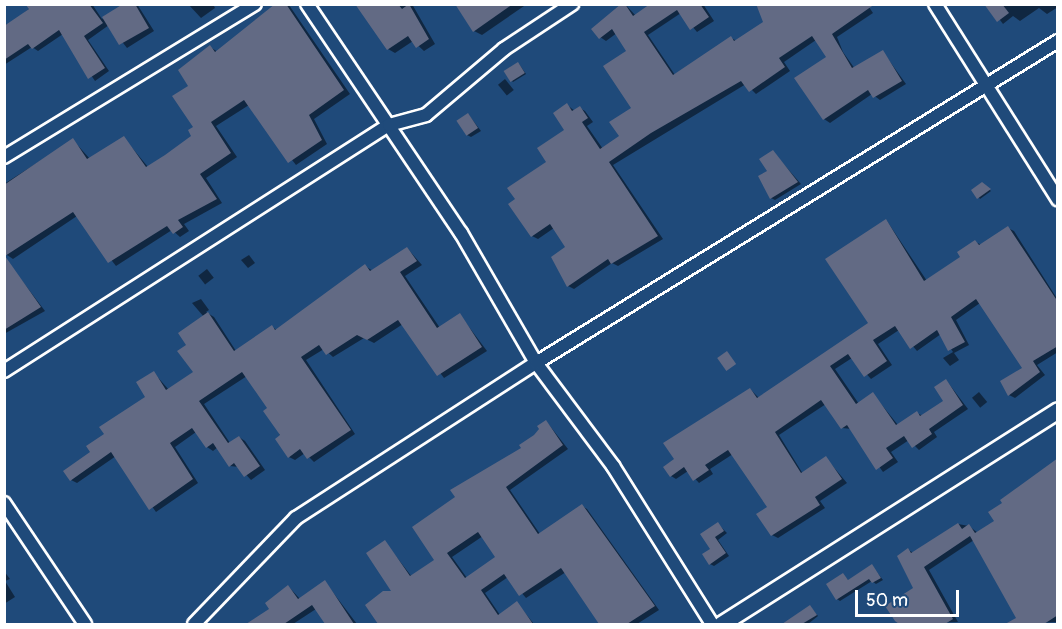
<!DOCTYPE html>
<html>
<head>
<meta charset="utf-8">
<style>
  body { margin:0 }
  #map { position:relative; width:1062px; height:629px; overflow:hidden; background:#1f4a7a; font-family:Pangolin,sans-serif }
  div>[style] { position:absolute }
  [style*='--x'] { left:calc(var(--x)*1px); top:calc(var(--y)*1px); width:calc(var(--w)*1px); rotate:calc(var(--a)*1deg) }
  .shadow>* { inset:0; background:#0007; transform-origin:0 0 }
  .building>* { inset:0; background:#626a84; transform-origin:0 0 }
  .roads { filter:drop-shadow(2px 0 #fff) drop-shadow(-2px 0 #fff) drop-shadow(0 2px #fff) drop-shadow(0 -2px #fff) }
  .minor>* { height:12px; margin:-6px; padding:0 6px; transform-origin:6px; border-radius:6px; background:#1f4a7a }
  .tertiary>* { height:15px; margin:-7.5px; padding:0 7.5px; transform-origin:7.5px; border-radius:7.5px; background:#1f4a7a }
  span { translate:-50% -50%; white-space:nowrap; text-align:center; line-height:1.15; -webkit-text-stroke:4.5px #1f4a7a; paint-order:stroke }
  .frame { position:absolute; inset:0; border:6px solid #fff; pointer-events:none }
  .scale { position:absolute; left:855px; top:590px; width:104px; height:27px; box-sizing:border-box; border:3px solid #fff; border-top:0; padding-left:8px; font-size:18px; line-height:21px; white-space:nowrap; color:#fff; -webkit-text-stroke:4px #1f4a7a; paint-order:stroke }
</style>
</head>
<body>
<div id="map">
  <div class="shadow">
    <i style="clip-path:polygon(35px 4px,92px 4px,102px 19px,126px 4px,137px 4px,154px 31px,127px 48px,109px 25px,88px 40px,109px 71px,95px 81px,63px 34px,38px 51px,32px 47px,4px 65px,4px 21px,8px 26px)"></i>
    <i style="clip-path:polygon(188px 4px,213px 4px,215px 8px,201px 18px)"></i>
    <i style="clip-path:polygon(278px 4px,289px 5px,350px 94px,314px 119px,327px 144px,296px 165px,249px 105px,216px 126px,237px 157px,206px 178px,222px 203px,184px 224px,189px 231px,180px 237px,172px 230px,116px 266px,77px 216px,13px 259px,7px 255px,4px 184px,73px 140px,90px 159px,124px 138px,148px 167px,194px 137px,190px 86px,210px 47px,218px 52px)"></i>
    <i style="clip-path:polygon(357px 4px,412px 4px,435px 44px,424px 51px,413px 41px,395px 53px,388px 49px)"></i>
    <i style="clip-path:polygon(457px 4px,527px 4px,482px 35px,474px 31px)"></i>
    <i style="clip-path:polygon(625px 4px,636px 16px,653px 4px,703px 4px,714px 21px,697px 32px,681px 13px,648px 35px,675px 75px,731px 38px,737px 41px,765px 22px,756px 4px,867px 4px,873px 13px,837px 37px,843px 52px,855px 69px,883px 52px,906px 84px,880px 100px,872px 94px,830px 123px,824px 119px,828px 57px,816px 40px,784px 62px,790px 71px,756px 94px,746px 84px,613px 165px,663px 239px,618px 266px,612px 263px,574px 289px,568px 286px,568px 247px,554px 228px,538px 239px,532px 236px,548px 162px,566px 131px,567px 105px,575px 111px,580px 108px,585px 111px,593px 122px,587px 126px,603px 149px,621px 137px,633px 108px,628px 51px,617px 33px,606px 41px,600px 37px)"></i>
    <i style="clip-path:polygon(988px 4px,1058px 4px,1058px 7px,1047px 14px,1039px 8px,1020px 21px,1013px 16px,1003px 24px)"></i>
    <i style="clip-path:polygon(519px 64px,526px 74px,513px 82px,512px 81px)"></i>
    <i style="left:505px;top:79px;width:14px;height:9px;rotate:51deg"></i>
    <i style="clip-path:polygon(468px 114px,481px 131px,471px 137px,467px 135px)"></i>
    <i style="clip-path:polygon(773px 152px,801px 184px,775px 200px,771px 198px,769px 171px)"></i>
    <i style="clip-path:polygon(982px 183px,991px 191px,980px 199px,973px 190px)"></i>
    <i style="clip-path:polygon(887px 221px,927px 281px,962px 257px,975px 242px,982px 245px,1008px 228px,1014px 231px,1058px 300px,1058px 352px,1037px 365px,1045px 375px,1015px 398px,1009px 395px,1024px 368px,980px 303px,956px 320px,969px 345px,954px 353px,959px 360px,950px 366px,943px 358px,953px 352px,941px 334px,917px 351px,899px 330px,878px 344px,892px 365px,871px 379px,852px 358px,835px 369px,859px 404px,873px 394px,898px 425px,917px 413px,923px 416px,945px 401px,946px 380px,968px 409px,934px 432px,937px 437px,919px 450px,909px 440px,891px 452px,898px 462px,883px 472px,852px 429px,842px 428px,826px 404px,779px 435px,803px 474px,826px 458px,847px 483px,820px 501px,825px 508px,778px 538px,772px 535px,769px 507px,733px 454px,710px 469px,713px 474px,699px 483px,688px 471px,676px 479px,671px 476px,676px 460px,750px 389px,759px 398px,870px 323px)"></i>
    <i style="clip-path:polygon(407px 248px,422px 265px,405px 276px,440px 328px,460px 315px,487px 351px,444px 378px,403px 324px,374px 343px,364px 338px,333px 357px,324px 349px,306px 360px,355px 434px,314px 462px,305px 453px,295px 460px,289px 457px,269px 409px,247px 376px,204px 404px,230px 443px,239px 437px,245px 441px,265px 470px,251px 480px,239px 467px,230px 466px,218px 447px,213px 451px,207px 447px,196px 432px,175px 447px,198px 483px,156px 512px,116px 456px,77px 483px,71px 480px,106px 434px,147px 397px,154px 373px,169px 390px,195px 373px,188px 345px,204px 317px,192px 303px,201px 299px,209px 310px,206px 312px,214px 317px,236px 351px,272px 327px,277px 330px,365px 266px,373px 271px)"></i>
    <i style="clip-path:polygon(249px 255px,255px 263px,248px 268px,241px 260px)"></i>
    <i style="clip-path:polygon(4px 257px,45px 311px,4px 334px)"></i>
    <i style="left:207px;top:269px;width:11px;height:11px;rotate:52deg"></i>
    <i style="left:979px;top:392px;width:13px;height:9px;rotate:51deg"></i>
    <i style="clip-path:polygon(evenodd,546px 421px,568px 449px,510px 490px,540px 534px,582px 506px,587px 509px,659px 610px,637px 624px,601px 624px,566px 572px,526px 598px,508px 577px,485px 593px,500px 615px,517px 603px,534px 624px,380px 624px,367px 605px,394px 593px,385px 542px,412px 577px,436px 560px,546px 421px,483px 536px,497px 558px,467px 578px,452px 557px,483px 536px)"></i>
    <i style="clip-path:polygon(1058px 460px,1058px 622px,1008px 624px,1018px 618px,974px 540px,929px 570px,958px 622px,900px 624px,888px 606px,915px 588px,908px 550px,914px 553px,958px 524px,969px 526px,978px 533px,996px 521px)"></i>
    <i style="clip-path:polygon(718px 524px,727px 533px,718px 540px,729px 556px,714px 566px,710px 564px,712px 549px,702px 535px)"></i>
    <i style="clip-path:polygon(872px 566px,883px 580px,876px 584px,872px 581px,840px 601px,837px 599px,843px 575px,849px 581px)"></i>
    <i style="clip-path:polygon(4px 571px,10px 579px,5px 581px,15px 597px,4px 604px)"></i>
    <i style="clip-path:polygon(325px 582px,357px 624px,327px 624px,316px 609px,293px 624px,253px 622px,272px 609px,288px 586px,300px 599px)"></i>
    <i style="clip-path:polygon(810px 607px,818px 616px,808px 624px,785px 624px)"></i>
  </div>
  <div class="building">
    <i style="clip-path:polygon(25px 4px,89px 4px,103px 23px,84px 36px,105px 68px,88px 79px,59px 30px,32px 49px,28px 44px,4px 60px,4px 26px,29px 9px)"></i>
    <i style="clip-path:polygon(123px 4px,135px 4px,149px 28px,119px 45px,102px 17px)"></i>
    <i style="clip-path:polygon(275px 4px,286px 4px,344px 90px,309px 115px,322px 140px,288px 163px,244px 100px,211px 122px,231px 153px,200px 174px,217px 199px,178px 220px,183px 227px,173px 234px,167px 226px,108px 263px,73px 212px,5px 256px,41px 307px,4px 330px,4px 185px,73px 138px,87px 159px,124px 136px,146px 167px,165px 155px,191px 136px,188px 130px,193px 127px,172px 96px,188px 86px,178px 70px,210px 45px,215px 52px)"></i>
    <i style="clip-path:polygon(355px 4px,398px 4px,402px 9px,409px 4px,429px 39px,416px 48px,408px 36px,387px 50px)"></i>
    <i style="clip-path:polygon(455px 4px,513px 4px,473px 32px)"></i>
    <i style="clip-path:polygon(621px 4px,625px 4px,633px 16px,650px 4px,700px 4px,709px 17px,690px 30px,677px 10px,644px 32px,673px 75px,731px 36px,734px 41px,763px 22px,756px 4px,875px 4px,832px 34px,852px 68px,883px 50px,902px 81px,873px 98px,868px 90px,823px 120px,794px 78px,826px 57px,812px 36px,779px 58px,785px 67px,749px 92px,741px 81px,651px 133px,609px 162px,658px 236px,611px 264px,608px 259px,567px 287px,551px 257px,565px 247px,550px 224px,531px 237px,508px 204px,515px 199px,507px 188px,546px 162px,537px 148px,564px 130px,553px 113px,567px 103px,572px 111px,580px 106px,588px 118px,582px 122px,600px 149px,619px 136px,609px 122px,631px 108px,603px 66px,626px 51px,612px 29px,599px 39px,591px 29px)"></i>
    <i style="clip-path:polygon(984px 4px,1002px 4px,1009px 13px,997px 22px)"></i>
    <i style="left:518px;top:62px;width:13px;height:17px;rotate:58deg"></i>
    <i style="left:468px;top:113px;width:18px;height:14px;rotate:56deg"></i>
    <i style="clip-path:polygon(773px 150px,798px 182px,770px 199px,758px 176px,767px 171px,759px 159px)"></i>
    <i style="clip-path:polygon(982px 182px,991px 189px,977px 199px,971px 190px)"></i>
    <i style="clip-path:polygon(886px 219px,924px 281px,960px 257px,957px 252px,975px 240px,979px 245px,1008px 226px,1058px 302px,1058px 346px,1033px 361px,1040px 372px,1008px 396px,1000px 381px,1022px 368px,976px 299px,951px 317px,965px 342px,948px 351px,937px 330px,910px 349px,895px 326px,873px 340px,887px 361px,864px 377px,848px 354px,830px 366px,856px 404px,873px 392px,896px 425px,917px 411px,920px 416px,943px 401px,934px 387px,946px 379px,963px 405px,929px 429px,932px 434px,912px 448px,904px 436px,886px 448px,893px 458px,876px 470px,847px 425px,841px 429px,821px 400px,775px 432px,801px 473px,826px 456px,842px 479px,815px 497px,820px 505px,771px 536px,756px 514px,767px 507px,728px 450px,705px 465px,709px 470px,693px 481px,684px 467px,670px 477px,663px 467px,674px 459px,663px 443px,750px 388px,757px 398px,868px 323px,825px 259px)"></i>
    <i style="clip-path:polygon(407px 247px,417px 261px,400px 272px,437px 328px,460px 313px,482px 347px,468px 356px,437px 376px,398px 320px,367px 340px,357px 335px,326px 355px,319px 345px,301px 357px,351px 430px,307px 459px,300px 449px,288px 458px,275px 439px,280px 435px,263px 411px,267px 408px,242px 372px,199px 401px,228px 443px,239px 436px,260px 466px,244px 477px,234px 463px,229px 467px,213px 443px,206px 448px,192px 428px,170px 443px,193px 479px,149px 510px,111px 452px,70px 481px,63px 471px,90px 452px,86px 446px,104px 434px,99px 427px,145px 397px,136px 382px,154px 371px,166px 390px,193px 372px,177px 351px,186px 345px,178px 333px,208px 312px,234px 351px,272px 325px,275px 330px,365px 264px,370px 271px)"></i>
    <i style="left:727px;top:351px;width:16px;height:12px;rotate:55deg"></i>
    <i style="clip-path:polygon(evenodd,546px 420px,563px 445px,506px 487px,538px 534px,582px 504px,655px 606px,627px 624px,599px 624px,561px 568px,519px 596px,504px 574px,481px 590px,498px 615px,517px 601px,533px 624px,378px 624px,365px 605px,383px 591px,391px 591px,366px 553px,385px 540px,410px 576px,434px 560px,412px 527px,455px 497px,450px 490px,521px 448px,519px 445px,534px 435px,539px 429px,537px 426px,546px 420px,478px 532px,495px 557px,465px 578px,447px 553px,478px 532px)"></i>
    <i style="clip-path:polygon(1058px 458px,1058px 615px,1044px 624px,1005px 624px,1016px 618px,970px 536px,924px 567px,953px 619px,945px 624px,899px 624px,895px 621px,885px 606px,913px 588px,897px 556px,908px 548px,911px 553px,958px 523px,962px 529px,969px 524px,975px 533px,994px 521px,988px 512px,1002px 503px,1000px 500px)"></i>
    <i style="clip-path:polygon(718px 522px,724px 531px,715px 537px,726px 553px,709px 565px,702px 554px,710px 549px,700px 534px)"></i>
    <i style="clip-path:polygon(872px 564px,881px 578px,872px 583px,869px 579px,836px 600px,826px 584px,843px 573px,848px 580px)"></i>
    <i style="clip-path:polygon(325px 580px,354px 624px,325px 624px,312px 605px,284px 624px,246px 624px,269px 609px,265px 603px,288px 585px,298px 599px)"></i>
    <i style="clip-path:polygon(810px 605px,817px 615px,802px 624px,782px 624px)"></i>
  </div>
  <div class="roads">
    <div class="minor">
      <i style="--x:307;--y:4;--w:276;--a:56.1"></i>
      <i style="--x:461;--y:233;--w:150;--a:60"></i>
      <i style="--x:536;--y:363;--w:129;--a:53.2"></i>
      <i style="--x:613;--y:466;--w:186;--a:57.9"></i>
      <i style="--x:935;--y:4;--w:231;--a:57.8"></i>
      <i style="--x:4;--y:157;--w:294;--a:-31.4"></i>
      <i style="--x:4;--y:371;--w:457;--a:-32.6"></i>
      <i style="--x:389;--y:125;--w:38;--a:-15"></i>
      <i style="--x:426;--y:115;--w:102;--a:-40.2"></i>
      <i style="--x:504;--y:49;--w:82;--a:-33.5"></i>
      <i style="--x:4;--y:503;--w:146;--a:56.2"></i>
      <i style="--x:194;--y:624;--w:147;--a:-46.1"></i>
      <i style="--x:296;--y:518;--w:286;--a:-32.9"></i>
      <i style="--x:536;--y:363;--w:613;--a:-31.67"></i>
    </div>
    <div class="tertiary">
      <i style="--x:721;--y:624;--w:399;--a:-32.4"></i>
    </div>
  </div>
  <div class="frame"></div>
  <div class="scale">50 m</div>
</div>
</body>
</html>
